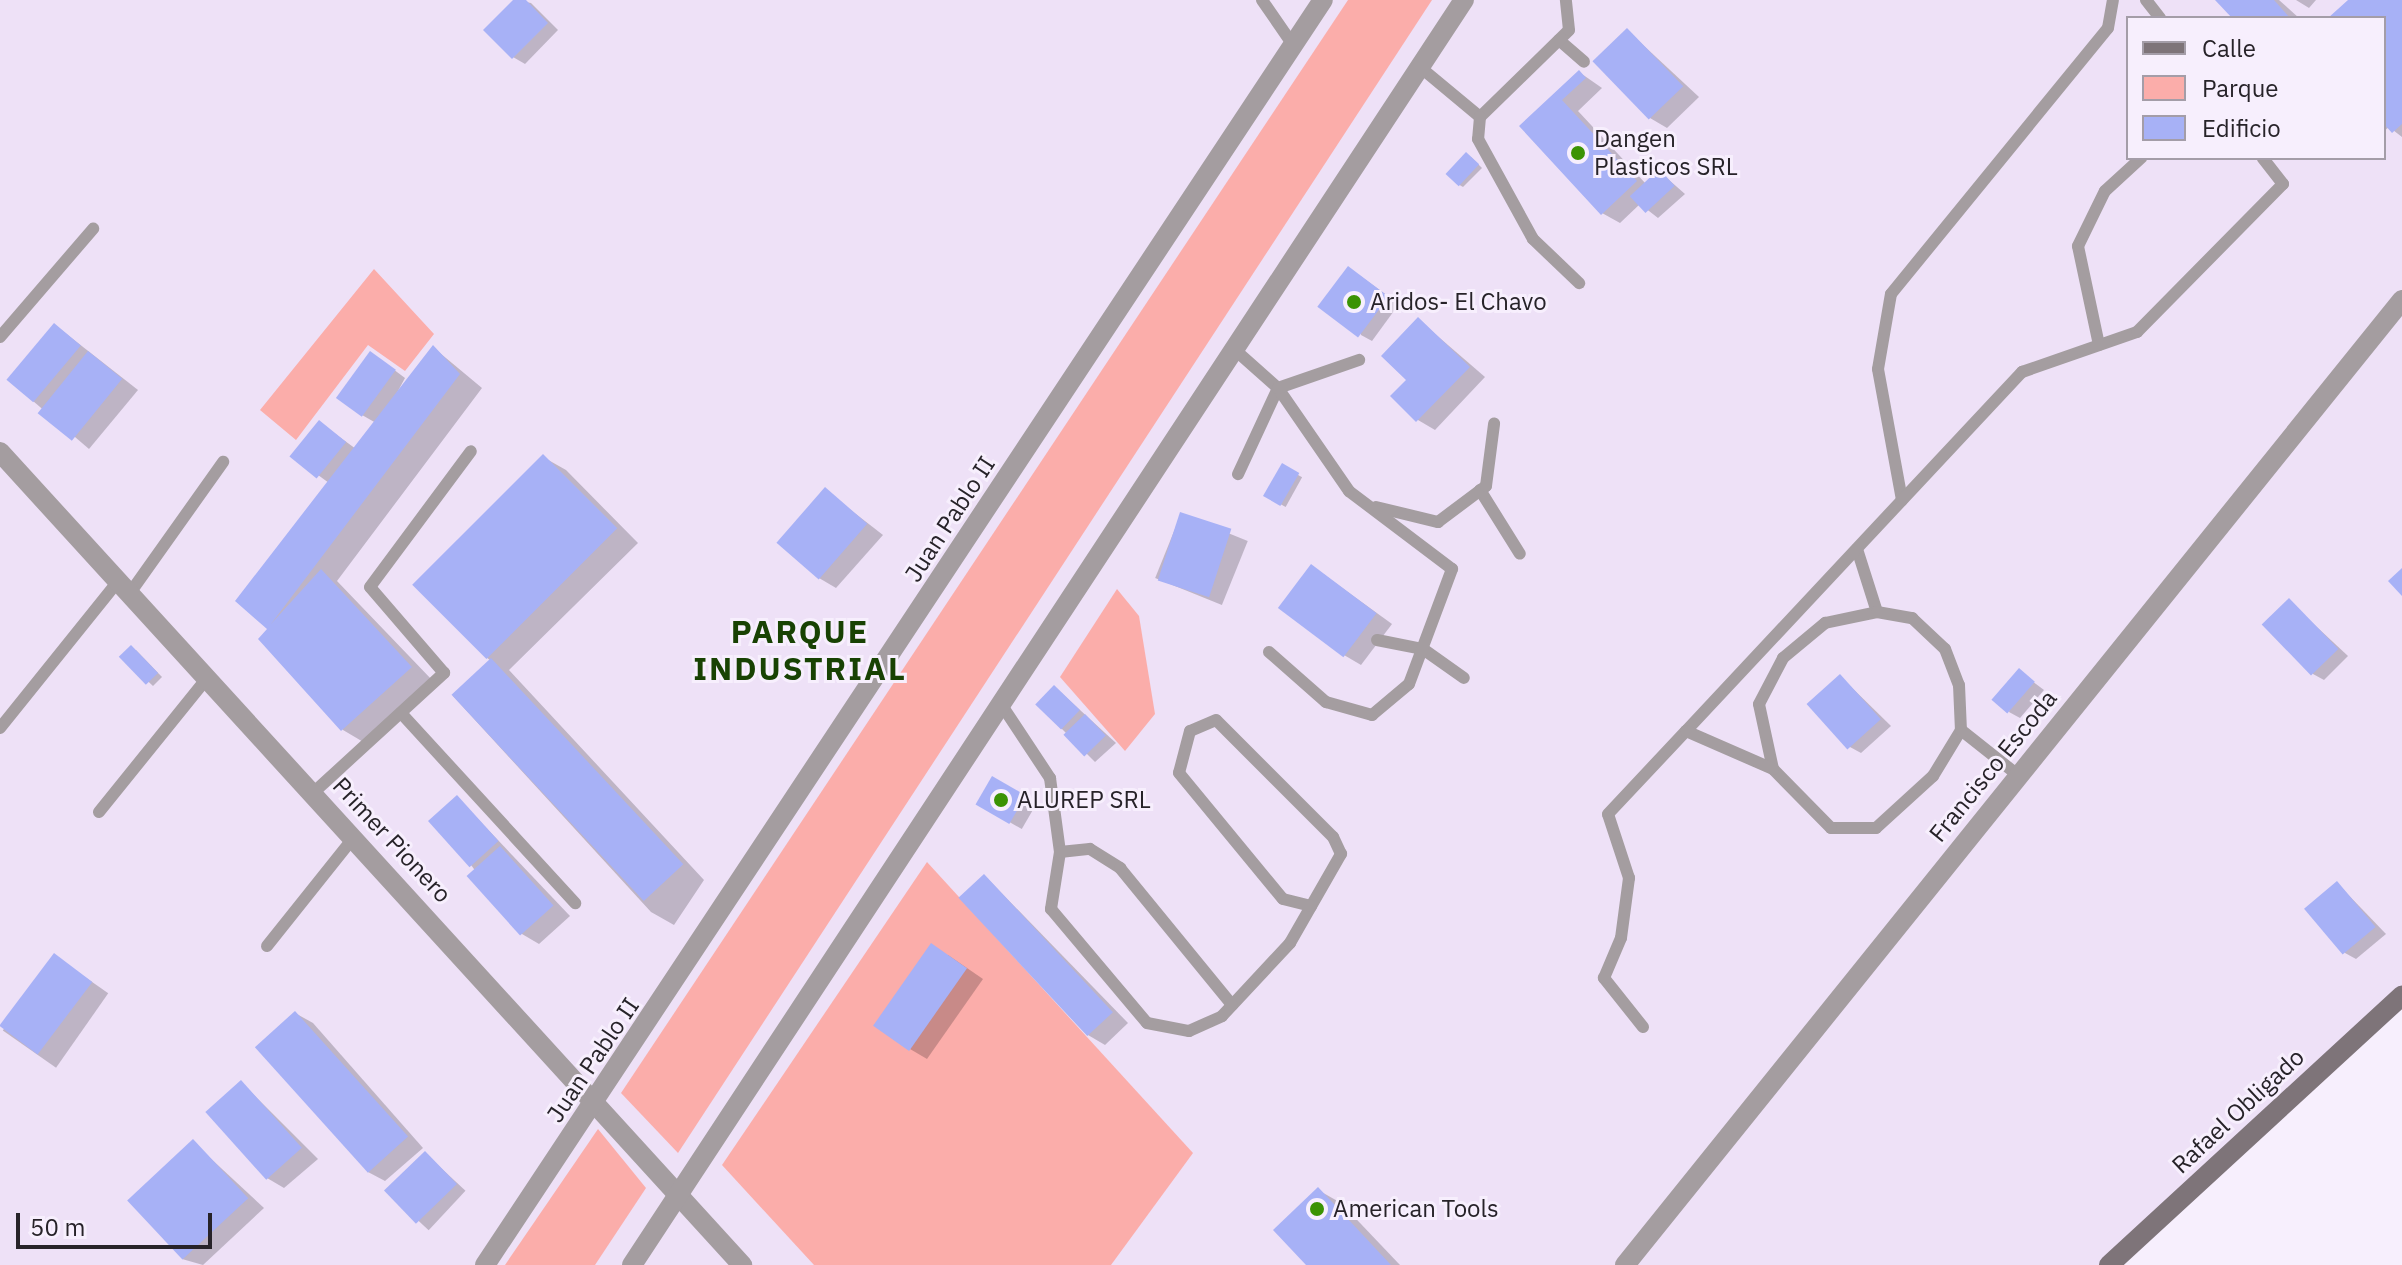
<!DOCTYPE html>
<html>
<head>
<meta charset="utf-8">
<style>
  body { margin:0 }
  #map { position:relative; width:2402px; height:1265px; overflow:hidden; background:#f7effd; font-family:"IBM Plex Sans",sans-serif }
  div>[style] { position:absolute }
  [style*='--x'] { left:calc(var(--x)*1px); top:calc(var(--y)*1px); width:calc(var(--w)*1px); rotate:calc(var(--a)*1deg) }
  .built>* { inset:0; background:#eee1f7 }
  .green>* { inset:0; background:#fbadaa }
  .shadow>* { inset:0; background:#0003; transform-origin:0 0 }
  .building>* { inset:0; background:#a7b1f6; transform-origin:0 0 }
  .lane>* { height:12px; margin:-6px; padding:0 6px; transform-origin:6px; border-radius:6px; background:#a49da0 }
  .street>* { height:20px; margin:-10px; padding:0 10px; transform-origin:10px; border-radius:10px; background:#a49da0 }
  .secondary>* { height:20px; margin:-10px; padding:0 10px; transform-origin:10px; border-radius:10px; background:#7e7479 }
  .dots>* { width:22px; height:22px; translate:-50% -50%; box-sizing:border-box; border:4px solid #f7effd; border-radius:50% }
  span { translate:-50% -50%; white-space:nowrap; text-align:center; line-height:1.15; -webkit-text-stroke:6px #f7effd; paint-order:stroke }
  .poi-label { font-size:24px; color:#272329 }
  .left { translate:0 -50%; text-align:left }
  .street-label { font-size:24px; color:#272329 }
  .district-label { font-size:32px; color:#184203; font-weight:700; letter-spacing:2px }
  .legend { position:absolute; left:2126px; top:16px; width:260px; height:144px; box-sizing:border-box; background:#f7effd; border:2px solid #a49da8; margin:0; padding:10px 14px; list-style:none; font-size:24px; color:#272329 }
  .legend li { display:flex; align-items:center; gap:16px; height:40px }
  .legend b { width:40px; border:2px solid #a49da8 }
  .scale { position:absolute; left:16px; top:1213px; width:196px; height:36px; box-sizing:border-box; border:4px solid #272329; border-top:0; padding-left:10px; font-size:24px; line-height:28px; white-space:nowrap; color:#272329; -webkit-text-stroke:6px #f7effd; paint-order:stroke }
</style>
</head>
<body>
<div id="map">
  <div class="built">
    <i style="clip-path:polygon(evenodd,0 0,2402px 0,2402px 996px,2109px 1265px,0 1265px,0 0,2128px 18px,2384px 18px,2384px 158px,2128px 158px,2128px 18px)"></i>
  </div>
  <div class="green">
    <i style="clip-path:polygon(1348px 0,1432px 0,678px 1153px,621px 1093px)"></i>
    <i style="clip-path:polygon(374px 269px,434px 334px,405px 371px,368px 345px,296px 440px,260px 410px)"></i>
    <i style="clip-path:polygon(1117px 589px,1139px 616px,1155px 714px,1125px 751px,1060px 677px)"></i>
    <i style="clip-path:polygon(927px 862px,1193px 1153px,1111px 1265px,814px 1265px,722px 1165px)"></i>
    <i style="clip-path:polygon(598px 1129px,646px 1188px,595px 1265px,505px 1265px)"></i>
  </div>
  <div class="shadow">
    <i style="clip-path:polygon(516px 0,531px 3px,558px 30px,525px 64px,513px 57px)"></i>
    <i style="clip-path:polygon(2218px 0,2279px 0,2299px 18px,2234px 18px)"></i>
    <i style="clip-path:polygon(2296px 0,2316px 0,2309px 8px)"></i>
    <i style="clip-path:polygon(2351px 0,2402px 0,2402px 137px,2389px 127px,2384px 131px,2384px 18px,2331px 18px)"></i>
    <i style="clip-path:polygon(1627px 30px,1699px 97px,1667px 128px,1650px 118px)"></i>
    <i style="clip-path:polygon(1579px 72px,1602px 88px,1578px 111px,1646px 184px,1660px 172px,1685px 194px,1658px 218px,1640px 204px,1620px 223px,1602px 213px,1521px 126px)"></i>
    <i style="clip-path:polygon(1471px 157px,1482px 168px,1463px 187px,1458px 184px)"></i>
    <i style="clip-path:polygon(1359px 275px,1399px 304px,1372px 341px,1361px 335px)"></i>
    <i style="clip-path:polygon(1419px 320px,1485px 377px,1435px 430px,1418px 420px,1409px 380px)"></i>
    <i style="clip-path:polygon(55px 325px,138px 390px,89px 449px,33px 401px)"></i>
    <i style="clip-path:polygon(434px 348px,482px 388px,337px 581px,433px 681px,365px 743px,343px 730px,270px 629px,238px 601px,329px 483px,292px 456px,319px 422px,356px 449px,376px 423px,362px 415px,381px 360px,405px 378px,393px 400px)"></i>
    <i style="clip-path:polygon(543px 457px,566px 470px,638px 543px,509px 670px,704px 880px,674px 925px,651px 912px,453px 696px,491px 661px,486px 657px)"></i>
    <i style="left:1282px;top:466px;width:23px;height:34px;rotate:29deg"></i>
    <i style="clip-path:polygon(825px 490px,883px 535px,836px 588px,819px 578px)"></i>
    <i style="left:1181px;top:514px;width:72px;height:69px;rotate:22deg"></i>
    <i style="clip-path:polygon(1312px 566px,1392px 624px,1361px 665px,1344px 655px)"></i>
    <i style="clip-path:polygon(2289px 601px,2348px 656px,2324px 680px,2313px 674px)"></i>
    <i style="clip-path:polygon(136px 650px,162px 677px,153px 686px,122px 657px)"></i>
    <i style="clip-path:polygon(2019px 671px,2044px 690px,2020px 718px,2009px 712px)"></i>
    <i style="clip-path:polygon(1840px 676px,1891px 726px,1861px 753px,1850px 747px)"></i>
    <i style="clip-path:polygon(1055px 687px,1116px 743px,1095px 762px,1061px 728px)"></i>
    <i style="left:993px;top:779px;width:50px;height:29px;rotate:30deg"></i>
    <i style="clip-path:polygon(458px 798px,570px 916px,539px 944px,522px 934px,471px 865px)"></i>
    <i style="clip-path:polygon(985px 876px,1128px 1023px,1105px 1045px,1088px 1035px)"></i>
    <i style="clip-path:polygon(2337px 883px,2386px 934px,2356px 959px,2345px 953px)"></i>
    <i style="clip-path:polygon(948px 955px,983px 979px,927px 1059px,910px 1049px)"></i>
    <i style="left:55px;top:956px;width:65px;height:91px;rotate:35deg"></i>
    <i style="clip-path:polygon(295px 1013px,313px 1023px,423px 1148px,385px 1181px,368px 1172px)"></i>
    <i style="clip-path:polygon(241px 1082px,318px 1159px,284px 1188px,267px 1178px)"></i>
    <i style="clip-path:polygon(193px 1142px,264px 1208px,203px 1265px,182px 1259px)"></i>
    <i style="left:426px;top:1154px;width:54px;height:54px;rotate:43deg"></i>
    <i style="clip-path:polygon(1318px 1190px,1341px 1203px,1400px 1265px,1309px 1265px)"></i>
  </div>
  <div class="building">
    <i style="clip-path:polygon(513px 0,526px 0,548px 23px,512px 59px,483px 30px)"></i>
    <i style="clip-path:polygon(2215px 0,2274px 0,2290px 18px,2232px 18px)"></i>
    <i style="clip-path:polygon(2348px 0,2402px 0,2402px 124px,2392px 133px,2384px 124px,2384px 18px,2328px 18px)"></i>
    <i style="left:1627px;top:28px;width:81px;height:48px;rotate:46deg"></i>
    <i style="clip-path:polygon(1579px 70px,1586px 78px,1562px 100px,1637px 181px,1601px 215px,1519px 126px)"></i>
    <i style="left:1466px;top:152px;width:18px;height:30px;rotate:43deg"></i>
    <i style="left:1659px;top:169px;width:23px;height:40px;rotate:47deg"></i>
    <i style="left:1348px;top:266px;width:51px;height:51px;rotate:37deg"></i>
    <i style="clip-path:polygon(1418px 317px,1470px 367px,1416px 422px,1390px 396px,1406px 380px,1381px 356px)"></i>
    <i style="left:54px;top:323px;width:35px;height:74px;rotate:40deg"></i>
    <i style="clip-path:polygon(433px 345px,460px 374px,271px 624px,321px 569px,412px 667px,341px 731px,258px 639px,267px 629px,235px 601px)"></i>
    <i style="left:88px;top:351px;width:44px;height:80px;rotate:39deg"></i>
    <i style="left:370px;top:351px;width:32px;height:58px;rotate:36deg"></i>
    <i style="left:319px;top:420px;width:35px;height:47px;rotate:39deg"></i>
    <i style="left:543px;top:454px;width:105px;height:185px;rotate:45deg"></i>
    <i style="left:1282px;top:463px;width:20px;height:38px;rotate:30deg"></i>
    <i style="left:825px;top:487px;width:56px;height:74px;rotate:41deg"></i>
    <i style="left:1180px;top:512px;width:54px;height:72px;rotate:18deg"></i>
    <i style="left:1311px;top:564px;width:82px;height:55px;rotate:37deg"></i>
    <i style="clip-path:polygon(2402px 568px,2402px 596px,2388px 581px)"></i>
    <i style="left:2289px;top:598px;width:71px;height:38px;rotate:46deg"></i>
    <i style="left:131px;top:645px;width:39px;height:17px;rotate:46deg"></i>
    <i style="left:491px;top:658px;width:282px;height:54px;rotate:47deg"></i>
    <i style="left:2019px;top:668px;width:21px;height:42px;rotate:41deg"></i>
    <i style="left:1840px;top:674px;width:61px;height:45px;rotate:48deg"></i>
    <i style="left:1054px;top:685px;width:36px;height:27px;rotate:44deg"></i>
    <i style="left:1085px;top:714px;width:30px;height:30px;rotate:46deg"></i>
    <i style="left:992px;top:776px;width:39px;height:33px;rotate:30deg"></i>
    <i style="left:457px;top:795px;width:62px;height:39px;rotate:48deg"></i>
    <i style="left:500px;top:846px;width:80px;height:45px;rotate:48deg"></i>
    <i style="left:984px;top:874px;width:189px;height:35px;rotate:47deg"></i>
    <i style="left:2337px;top:881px;width:60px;height:43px;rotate:50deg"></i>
    <i style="left:931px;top:943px;width:44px;height:101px;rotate:35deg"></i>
    <i style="left:54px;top:953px;width:48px;height:91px;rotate:37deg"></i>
    <i style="left:295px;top:1011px;width:169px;height:54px;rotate:48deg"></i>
    <i style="left:241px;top:1080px;width:91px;height:48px;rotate:48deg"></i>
    <i style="left:193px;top:1139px;width:81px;height:90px;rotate:47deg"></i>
    <i style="left:425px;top:1151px;width:46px;height:57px;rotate:46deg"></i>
    <i style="clip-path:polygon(1318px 1187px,1391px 1265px,1306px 1265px,1273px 1230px)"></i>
  </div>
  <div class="lane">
    <i style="--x:1262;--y:0;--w:55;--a:55.4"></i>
    <i style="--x:2146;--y:0;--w:23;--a:52"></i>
    <i style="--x:1559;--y:40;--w:33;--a:41"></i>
    <i style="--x:1420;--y:67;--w:78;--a:39.8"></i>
    <i style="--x:1480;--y:117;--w:124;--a:-44.3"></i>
    <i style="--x:1569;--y:30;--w:30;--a:-96"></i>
    <i style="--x:1480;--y:117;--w:22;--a:95"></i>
    <i style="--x:1478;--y:139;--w:114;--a:61.2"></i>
    <i style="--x:1533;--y:239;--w:64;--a:43.7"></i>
    <i style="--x:0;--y:337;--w:143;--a:-49.3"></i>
    <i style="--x:2099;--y:345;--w:101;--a:-102"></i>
    <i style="--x:2078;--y:246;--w:61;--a:-63.9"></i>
    <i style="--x:2105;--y:191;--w:49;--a:-42.5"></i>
    <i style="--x:1234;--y:349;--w:59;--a:41.6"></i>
    <i style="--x:1278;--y:388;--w:95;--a:114.9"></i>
    <i style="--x:1480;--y:490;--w:75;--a:58"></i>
    <i style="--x:1902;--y:500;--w:133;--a:-100.4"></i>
    <i style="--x:1878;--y:369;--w:76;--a:-80.2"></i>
    <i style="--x:1891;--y:294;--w:343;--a:-50.8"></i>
    <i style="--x:2108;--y:28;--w:28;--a:-80"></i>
    <i style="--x:1376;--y:507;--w:64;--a:13.6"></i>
    <i style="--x:1438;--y:522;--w:60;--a:-36.9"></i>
    <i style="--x:1486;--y:486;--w:63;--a:-82.6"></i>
    <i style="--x:1857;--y:549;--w:66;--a:72.4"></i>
    <i style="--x:130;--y:593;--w:161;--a:-54.6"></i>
    <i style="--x:1377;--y:640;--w:47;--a:11.1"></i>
    <i style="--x:1423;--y:649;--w:50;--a:35.3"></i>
    <i style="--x:1269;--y:652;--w:76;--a:41.3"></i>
    <i style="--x:1326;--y:702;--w:48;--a:15.8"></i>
    <i style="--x:1372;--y:715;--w:48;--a:-40"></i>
    <i style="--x:1409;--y:684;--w:123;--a:-69.5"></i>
    <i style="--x:1452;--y:569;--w:129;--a:-142.9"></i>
    <i style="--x:1349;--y:491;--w:125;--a:-124.6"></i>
    <i style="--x:1278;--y:388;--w:86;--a:-19.1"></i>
    <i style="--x:1001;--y:704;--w:89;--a:56.5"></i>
    <i style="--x:1050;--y:778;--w:75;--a:82.3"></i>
    <i style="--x:1060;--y:852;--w:58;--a:99"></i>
    <i style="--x:1051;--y:909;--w:149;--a:49.9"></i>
    <i style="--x:1147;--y:1023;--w:43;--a:10.8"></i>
    <i style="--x:1189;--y:1031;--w:36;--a:-24"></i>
    <i style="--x:1222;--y:1016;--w:100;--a:-47"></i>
    <i style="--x:1290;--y:943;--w:103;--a:-60.2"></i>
    <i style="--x:1341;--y:854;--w:19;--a:-115"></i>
    <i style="--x:1333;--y:837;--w:165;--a:-135"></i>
    <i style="--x:1216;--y:720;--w:28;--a:157"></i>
    <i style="--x:1190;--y:731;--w:43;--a:104.7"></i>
    <i style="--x:1179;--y:773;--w:163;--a:50.5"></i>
    <i style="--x:1283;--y:899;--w:29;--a:14"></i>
    <i style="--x:401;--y:713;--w:258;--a:47.5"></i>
    <i style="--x:0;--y:728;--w:189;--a:-51.2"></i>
    <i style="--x:1961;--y:730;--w:54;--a:121.3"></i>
    <i style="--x:1933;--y:776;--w:77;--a:137.6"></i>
    <i style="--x:1876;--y:828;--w:45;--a:180"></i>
    <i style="--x:1831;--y:828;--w:83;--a:-134.5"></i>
    <i style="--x:1773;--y:769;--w:66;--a:-102.2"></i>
    <i style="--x:1759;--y:704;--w:52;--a:-62.4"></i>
    <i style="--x:1783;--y:658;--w:55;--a:-39.8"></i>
    <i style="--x:1825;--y:623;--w:53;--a:-11.9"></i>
    <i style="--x:1877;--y:612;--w:36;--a:10"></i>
    <i style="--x:1912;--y:618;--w:45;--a:43.2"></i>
    <i style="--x:1945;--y:649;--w:39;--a:69"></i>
    <i style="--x:1959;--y:685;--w:45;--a:87.5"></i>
    <i style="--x:1961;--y:730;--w:74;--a:38.4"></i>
    <i style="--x:1686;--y:731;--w:492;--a:-46.9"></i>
    <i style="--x:2022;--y:372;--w:122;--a:-19.2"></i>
    <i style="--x:2137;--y:332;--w:208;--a:-45.4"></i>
    <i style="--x:2283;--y:184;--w:33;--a:-128"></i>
    <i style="--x:313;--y:793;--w:178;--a:-42.5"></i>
    <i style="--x:444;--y:673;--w:113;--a:-130.7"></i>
    <i style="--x:370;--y:587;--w:169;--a:-53.4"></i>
    <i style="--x:99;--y:812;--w:172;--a:-51.1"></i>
    <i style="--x:1060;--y:852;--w:30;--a:-6"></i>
    <i style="--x:1090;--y:849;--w:36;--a:32"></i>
    <i style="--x:1120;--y:868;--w:177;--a:50.7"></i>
    <i style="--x:267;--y:946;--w:139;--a:-51.4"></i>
    <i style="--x:1643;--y:1027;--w:63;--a:-128.5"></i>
    <i style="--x:1604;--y:978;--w:43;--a:-67"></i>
    <i style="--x:1621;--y:938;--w:61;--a:-82.4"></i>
    <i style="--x:1629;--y:878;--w:67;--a:-108.2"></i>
    <i style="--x:1608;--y:814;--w:114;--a:-46.8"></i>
    <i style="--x:1686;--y:731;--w:95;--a:23.6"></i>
  </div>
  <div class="street">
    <i style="--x:0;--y:452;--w:1101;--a:47.61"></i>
    <i style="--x:485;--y:1265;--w:1517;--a:-56.48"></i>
    <i style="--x:632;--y:1265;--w:1514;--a:-56.67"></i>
    <i style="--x:1625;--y:1265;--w:1239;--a:-51.16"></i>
  </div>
  <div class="secondary">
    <i style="--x:2109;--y:1265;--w:398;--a:-42.6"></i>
  </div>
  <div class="dots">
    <i style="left:1578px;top:153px;background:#3b9304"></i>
    <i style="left:1354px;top:302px;background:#3b9304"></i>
    <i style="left:1001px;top:800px;background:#3b9304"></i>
    <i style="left:1317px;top:1209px;background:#3b9304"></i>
  </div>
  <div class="poi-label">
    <span class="left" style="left:1594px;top:153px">Dangen<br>Plasticos SRL</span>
    <span class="left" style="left:1370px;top:302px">Aridos- El Chavo</span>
    <span class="left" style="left:1017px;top:800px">ALUREP SRL</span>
    <span class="left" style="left:1333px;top:1209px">American Tools</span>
  </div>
  <div class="street-label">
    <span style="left:950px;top:519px;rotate:-57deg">Juan Pablo II</span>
    <span style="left:1993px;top:766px;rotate:-51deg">Francisco Escoda</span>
    <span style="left:392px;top:840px;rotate:47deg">Primer Pionero</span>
    <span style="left:593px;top:1060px;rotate:-56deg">Juan Pablo II</span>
    <span style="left:2238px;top:1111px;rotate:-43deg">Rafael Obligado</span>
  </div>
  <div class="district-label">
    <span style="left:800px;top:650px">PARQUE<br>INDUSTRIAL</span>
  </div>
  <ul class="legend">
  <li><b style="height:10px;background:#7e7479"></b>Calle</li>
  <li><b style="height:22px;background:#fbadaa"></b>Parque</li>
  <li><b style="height:22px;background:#a7b1f6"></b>Edificio</li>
  </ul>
  <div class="scale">50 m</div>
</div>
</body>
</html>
